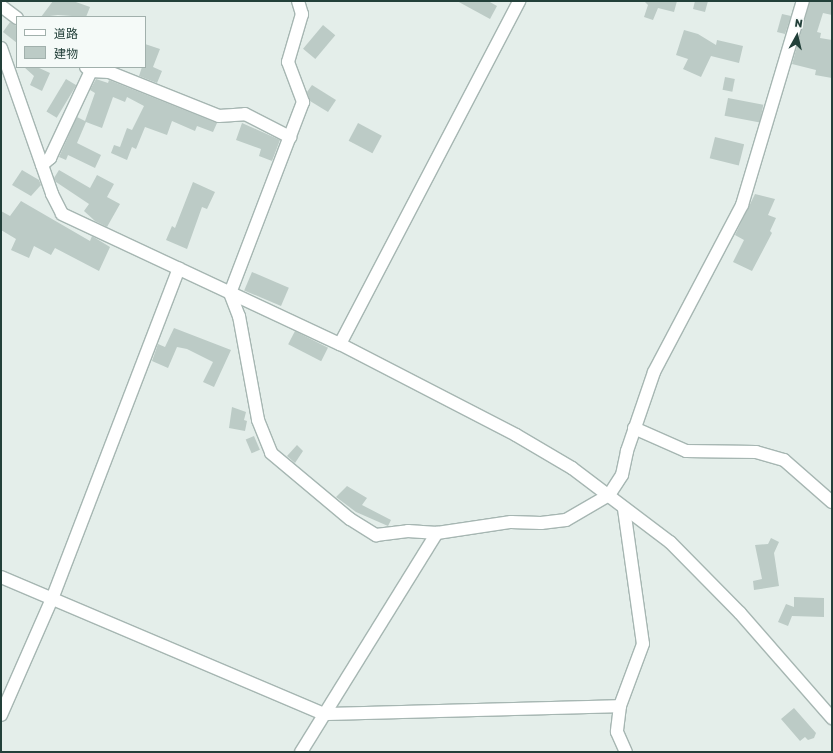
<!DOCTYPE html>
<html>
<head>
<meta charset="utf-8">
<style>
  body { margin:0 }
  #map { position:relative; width:833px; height:753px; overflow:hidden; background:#e4eeea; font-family:Rubik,"Noto Sans JP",sans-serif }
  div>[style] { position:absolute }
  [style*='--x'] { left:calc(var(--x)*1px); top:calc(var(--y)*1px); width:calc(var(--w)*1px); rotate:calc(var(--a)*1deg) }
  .building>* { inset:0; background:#bccbc6; transform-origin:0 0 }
  .roads { filter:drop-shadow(1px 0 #a6b6b2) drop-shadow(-1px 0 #a6b6b2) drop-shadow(0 1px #a6b6b2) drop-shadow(0 -1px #a6b6b2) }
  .minor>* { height:12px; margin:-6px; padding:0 6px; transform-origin:6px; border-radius:6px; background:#fff }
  span { translate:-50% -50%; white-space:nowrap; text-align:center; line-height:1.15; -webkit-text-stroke:4px #f5faf8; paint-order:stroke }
  .frame { position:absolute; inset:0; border:2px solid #23403a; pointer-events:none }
  .legend { position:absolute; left:16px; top:16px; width:130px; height:52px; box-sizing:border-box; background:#f5faf8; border:1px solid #a1b0ac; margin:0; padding:5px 7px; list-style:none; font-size:12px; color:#23403a }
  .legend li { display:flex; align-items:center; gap:8px; height:20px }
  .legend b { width:20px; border:1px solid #a1b0ac }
  .north { position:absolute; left:777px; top:16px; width:40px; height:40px; -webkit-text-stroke:3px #f5faf8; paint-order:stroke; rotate:8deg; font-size:11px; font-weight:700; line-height:16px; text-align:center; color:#23403a }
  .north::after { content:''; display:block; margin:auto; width:14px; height:18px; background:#23403a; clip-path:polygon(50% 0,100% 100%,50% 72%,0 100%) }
</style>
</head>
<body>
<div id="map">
  <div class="building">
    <i style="clip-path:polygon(53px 1px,73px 1px,90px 7px,86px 17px,58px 15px,41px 17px)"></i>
    <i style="clip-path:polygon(457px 1px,488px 1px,497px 6px,490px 19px)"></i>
    <i style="clip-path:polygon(644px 1px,677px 1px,674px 12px,658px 8px,653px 20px,644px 17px,648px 5px)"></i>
    <i style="clip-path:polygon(695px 1px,708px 1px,705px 12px,693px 9px)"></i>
    <i style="clip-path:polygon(810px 1px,832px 1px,832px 15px,823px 13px,817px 32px,821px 33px,820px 38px,832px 40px,832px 78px,815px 75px,816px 70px,792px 64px)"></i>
    <i style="clip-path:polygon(782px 14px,791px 16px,785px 34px,777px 32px)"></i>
    <i style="clip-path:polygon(10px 22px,17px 26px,17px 43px,3px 32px)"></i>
    <i style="left:323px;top:25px;width:16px;height:31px;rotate:40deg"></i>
    <i style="clip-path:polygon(684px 30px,698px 34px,716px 45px,717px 40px,743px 46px,739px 63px,711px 56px,701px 77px,683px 69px,688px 59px,676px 55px)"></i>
    <i style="clip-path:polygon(145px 44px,160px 49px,153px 67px,162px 71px,157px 83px,139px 76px,142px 67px,145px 67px)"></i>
    <i style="clip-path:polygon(24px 67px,37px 67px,50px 73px,42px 91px,30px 85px,34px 76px)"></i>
    <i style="left:725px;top:77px;width:10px;height:13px;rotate:11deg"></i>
    <i style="left:66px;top:79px;width:12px;height:38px;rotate:31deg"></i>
    <i style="clip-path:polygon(96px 79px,108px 83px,109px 80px,217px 123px,213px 132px,197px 126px,195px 131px,172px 121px,167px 135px,145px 127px,136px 149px,132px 147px,127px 160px,111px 153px,114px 145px,120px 147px,127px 128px,132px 130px,144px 106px,127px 97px,125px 102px,113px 97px,102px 128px,86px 122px,77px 143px,101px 155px,95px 168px,68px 155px,66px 160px,59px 157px,77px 117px,85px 121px,95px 93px,90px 90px)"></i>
    <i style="clip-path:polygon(312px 85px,336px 100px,328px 112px,310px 101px,307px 92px)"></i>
    <i style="left:728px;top:98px;width:36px;height:18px;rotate:11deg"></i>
    <i style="clip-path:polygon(242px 123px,280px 140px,272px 161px,259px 156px,261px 149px,236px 140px)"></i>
    <i style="left:358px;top:123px;width:27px;height:20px;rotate:28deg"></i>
    <i style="left:715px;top:137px;width:30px;height:22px;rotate:14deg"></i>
    <i style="clip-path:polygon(22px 170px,39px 180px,41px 185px,31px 196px,12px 185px)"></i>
    <i style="clip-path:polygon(59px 170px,90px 188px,97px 175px,114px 184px,107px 197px,120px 204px,107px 227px,95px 221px,84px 211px,89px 204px,56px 182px,54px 178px)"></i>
    <i style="clip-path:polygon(193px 182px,215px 192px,207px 209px,202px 207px,187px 249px,166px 240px,172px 226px,175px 228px)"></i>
    <i style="clip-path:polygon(755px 194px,775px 199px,768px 215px,776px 218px,770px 231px,772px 233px,752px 271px,733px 262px,744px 240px,735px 235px)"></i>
    <i style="clip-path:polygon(21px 201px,90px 241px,92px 236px,110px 247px,99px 271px,55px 248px,51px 255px,34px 246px,29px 258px,11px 250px,16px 239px,1px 230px,1px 211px,10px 216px)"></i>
    <i style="left:252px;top:272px;width:40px;height:20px;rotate:23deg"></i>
    <i style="clip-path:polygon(174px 328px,231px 350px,214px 387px,203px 382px,213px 362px,187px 349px,177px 347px,168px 368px,152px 361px,158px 344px,165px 347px)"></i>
    <i style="left:295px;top:331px;width:37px;height:15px;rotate:27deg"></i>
    <i style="clip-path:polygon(232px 407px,246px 412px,244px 420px,247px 421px,245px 431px,229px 428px)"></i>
    <i style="left:254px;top:436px;width:15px;height:9px;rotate:67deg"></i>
    <i style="clip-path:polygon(297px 445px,303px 451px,295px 463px,287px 456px)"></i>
    <i style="clip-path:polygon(347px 486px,367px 498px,362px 505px,391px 520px,388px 526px,356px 512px,336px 497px)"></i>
    <i style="clip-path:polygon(771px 538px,779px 542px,774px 553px,779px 586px,754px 590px,753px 581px,762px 579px,755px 545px,768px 544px)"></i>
    <i style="clip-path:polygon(794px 597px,824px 598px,824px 617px,792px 616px,788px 626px,778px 622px,786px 604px,794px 607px)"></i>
    <i style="clip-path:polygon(794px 708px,816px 733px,814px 738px,808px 740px,805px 737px,800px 741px,781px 719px)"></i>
  </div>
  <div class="roads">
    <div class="minor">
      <i style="--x:298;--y:1;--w:14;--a:73"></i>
      <i style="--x:302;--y:14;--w:50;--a:106.3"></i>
      <i style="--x:288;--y:62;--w:43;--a:69.4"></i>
      <i style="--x:303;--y:102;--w:204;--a:110.9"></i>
      <i style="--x:230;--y:293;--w:25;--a:69"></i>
      <i style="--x:239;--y:316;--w:106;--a:79.6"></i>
      <i style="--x:258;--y:420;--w:35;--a:68"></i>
      <i style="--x:271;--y:453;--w:103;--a:39.9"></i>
      <i style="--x:350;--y:519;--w:31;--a:32"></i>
      <i style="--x:376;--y:535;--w:32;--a:-7"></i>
      <i style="--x:408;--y:531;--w:29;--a:4"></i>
      <i style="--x:437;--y:533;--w:75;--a:-8.5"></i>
      <i style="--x:511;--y:522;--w:30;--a:2"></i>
      <i style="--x:541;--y:523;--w:25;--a:-7"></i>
      <i style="--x:566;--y:520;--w:50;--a:-30.2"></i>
      <i style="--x:609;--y:495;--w:24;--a:-57"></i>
      <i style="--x:622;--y:475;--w:25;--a:-78"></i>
      <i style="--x:627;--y:451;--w:83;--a:-71.1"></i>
      <i style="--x:654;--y:372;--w:189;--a:-62.2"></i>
      <i style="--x:742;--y:205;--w:213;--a:-73.4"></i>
      <i style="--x:1;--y:6;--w:20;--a:37"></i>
      <i style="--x:1;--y:48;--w:155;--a:70.7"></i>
      <i style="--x:52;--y:194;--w:22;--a:63"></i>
      <i style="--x:62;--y:214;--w:307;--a:25.1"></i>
      <i style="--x:340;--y:344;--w:198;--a:27.3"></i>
      <i style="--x:516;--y:435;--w:65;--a:30.5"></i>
      <i style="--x:572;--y:468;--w:123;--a:37.1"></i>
      <i style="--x:670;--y:542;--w:100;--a:45.4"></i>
      <i style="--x:740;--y:613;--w:140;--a:48.8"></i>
      <i style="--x:86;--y:67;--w:6;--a:39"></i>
      <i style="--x:91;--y:71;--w:18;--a:3"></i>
      <i style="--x:109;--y:72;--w:118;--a:21.8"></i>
      <i style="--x:219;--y:116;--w:26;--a:-4"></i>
      <i style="--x:245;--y:114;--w:51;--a:27.1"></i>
      <i style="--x:42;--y:165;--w:11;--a:-41"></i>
      <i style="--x:50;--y:158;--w:96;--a:-64.8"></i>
      <i style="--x:340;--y:344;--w:387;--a:-62.4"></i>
      <i style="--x:634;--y:428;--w:57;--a:23.9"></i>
      <i style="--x:686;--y:451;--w:70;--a:0.8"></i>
      <i style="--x:756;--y:452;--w:29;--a:16"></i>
      <i style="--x:784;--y:460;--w:64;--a:41.2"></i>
      <i style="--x:624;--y:509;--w:136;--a:82"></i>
      <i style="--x:643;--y:644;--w:66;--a:110.4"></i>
      <i style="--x:620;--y:706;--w:26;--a:97"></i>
      <i style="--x:617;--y:732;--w:22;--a:66"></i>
      <i style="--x:1;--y:577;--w:351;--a:23"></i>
      <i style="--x:324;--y:714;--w:296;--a:-1.5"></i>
      <i style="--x:1;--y:715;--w:127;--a:-66.3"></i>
      <i style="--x:52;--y:599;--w:354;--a:-69"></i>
      <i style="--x:301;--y:752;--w:258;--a:-58.2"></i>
    </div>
  </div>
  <div class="frame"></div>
  <ul class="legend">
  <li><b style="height:5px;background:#fff"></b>道路</li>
  <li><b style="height:11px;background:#bccbc6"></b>建物</li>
  </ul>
  <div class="north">N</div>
</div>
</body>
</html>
